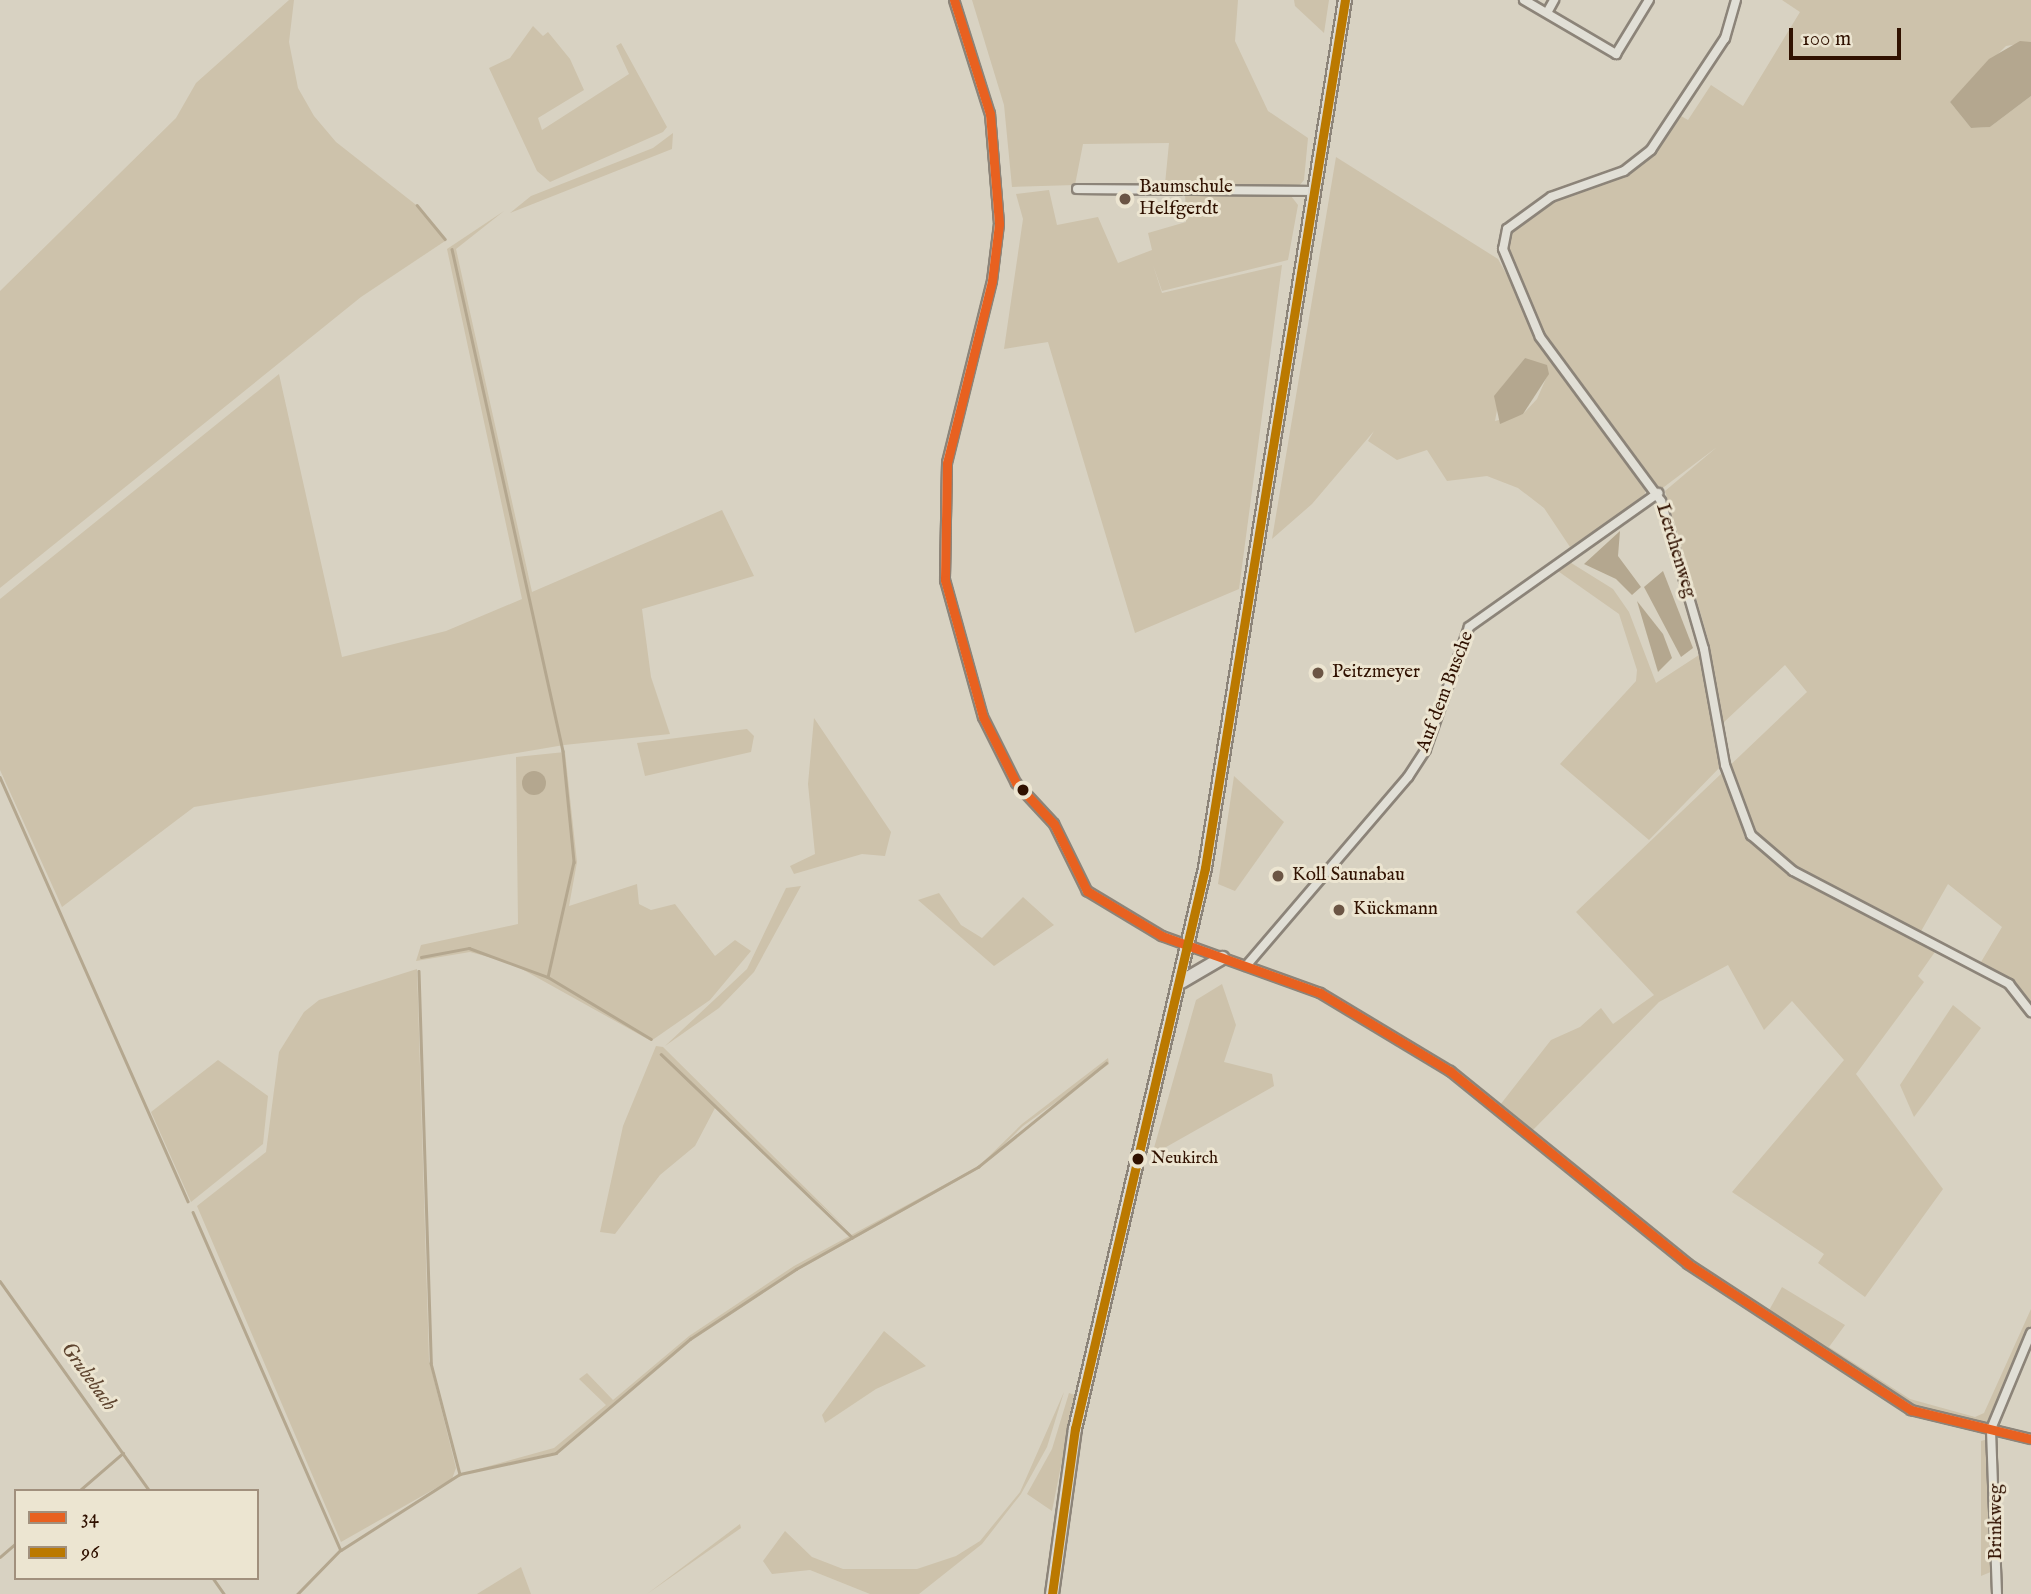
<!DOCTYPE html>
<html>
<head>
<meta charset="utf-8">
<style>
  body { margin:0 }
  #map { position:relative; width:2031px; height:1594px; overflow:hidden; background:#d8d2c2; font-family:"IM FELL English",serif }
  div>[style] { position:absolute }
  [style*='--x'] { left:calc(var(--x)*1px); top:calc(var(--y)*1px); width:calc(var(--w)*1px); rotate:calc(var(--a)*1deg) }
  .green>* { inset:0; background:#cdc2ab }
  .water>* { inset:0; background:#b4a78f }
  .round { border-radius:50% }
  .stream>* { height:2.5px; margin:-1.25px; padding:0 1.25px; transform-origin:1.25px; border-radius:1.25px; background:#b4a78f }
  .roads { filter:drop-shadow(2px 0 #8c8479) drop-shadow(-2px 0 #8c8479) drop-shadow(0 2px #8c8479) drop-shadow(0 -2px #8c8479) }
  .street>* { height:8px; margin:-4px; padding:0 4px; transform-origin:4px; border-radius:4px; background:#e1dfd6 }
  .primary>* { height:12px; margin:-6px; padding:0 6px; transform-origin:6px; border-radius:6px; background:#dcd9d0 }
  .bus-1>* { height:9px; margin:-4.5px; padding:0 4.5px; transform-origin:4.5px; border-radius:4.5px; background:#e86120 }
  .bus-2>* { height:9px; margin:-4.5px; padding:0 4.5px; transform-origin:4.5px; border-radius:4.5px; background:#bb7900 }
  .dots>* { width:19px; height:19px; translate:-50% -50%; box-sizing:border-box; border:4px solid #ece5d1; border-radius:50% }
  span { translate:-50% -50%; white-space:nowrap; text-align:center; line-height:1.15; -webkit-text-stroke:6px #ece5d1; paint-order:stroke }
  .bus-label { font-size:17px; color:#301100 }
  .left { translate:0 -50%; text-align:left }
  .poi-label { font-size:19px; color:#301100 }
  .street-label { font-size:19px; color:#301100 }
  .water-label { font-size:21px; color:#5f4530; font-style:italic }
  .legend { position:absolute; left:14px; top:1489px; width:245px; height:91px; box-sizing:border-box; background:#ece5d1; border:2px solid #a1907d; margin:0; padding:9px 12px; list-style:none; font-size:21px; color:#301100 }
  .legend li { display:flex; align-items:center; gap:14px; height:35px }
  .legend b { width:35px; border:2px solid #a1907d }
  .scale { position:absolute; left:1789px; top:28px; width:112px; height:32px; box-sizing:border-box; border:4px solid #301100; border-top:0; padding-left:9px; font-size:21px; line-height:24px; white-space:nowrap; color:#301100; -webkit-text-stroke:5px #ece5d1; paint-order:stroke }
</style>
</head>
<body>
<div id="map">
  <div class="green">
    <i style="clip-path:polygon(289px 0,294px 0,289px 42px,298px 88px,314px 116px,336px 142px,420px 208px,445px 241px,361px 297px,0 588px,0 291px,176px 118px,196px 83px)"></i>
    <i style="clip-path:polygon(972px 0,1238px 0,1235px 41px,1268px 111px,1308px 138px,1304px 180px,1299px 186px,1165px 184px,1169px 143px,1083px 144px,1075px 185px,1012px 187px,1004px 105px)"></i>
    <i style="clip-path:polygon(1294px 0,1329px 0,1324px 33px,1295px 6px)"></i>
    <i style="clip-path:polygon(1782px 0,2031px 0,2031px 42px,2006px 46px,1950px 102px,1971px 128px,1990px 127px,2031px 96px,2031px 1006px,2012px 982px,1981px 962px,2002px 927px,1948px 884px,1920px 933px,1867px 907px,1937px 949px,1918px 976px,1924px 982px,1856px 1074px,1943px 1189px,1865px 1297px,1818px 1263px,1824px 1254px,1732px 1192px,1844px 1060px,1792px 1001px,1764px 1030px,1728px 965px,1659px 1002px,1532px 1131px,1500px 1105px,1551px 1040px,1580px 1027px,1601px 1008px,1613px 1024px,1654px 995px,1576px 912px,1807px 692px,1785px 665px,1723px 723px,1708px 639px,1665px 491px,1717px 447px,1660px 490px,1543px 335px,1505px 249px,1509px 230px,1551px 198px,1625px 173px,1654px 152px,1681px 116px,1688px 120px,1711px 85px,1743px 106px,1800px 12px)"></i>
    <i style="clip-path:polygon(533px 26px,543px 36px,548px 32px,570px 59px,584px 90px,538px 118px,542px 130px,629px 74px,616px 46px,621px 43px,667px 127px,663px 132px,550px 182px,537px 171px,489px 68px,510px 58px)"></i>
    <i style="clip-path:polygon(673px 133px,672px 149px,510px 213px,531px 196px,653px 148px)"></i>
    <i style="clip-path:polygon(evenodd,1336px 157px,1498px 259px,1562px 375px,1647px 484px,1644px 497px,1570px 547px,1544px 508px,1518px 488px,1487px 476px,1447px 481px,1427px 450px,1397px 460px,1368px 441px,1374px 431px,1312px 504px,1272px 539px,1336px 157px,1525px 358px,1548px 374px,1537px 399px,1523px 414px,1495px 421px,1501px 388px,1525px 358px)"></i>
    <i style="clip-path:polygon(1049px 190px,1057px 225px,1098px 217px,1118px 263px,1152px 250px,1148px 233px,1186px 222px,1185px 191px,1291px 196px,1298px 205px,1288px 260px,1162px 291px,1153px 265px,1162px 293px,1282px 265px,1239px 589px,1135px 633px,1048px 342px,1004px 349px,1023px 219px,1016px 194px)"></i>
    <i style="clip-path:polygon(504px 211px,456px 249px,532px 592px,722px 510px,754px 576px,642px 609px,651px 677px,670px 734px,564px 745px,194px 807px,62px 907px,0 770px,0 599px,279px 374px,342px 657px,446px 631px,522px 599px,447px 249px)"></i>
    <i style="clip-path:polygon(1568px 561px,1613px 589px,1629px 612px,1656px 683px,1702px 653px,1722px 765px,1649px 840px,1560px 764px,1636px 681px,1637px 670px,1619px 614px,1555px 569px)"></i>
    <i style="clip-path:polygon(814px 718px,891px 832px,885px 856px,862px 854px,794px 874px,790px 866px,815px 854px,808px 784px)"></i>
    <i style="clip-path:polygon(747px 729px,754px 736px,751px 752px,645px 776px,637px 743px)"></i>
    <i style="clip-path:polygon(565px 752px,577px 862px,569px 906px,637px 884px,639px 904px,651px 910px,675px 904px,715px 956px,735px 940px,751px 951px,710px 1000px,651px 1041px,511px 963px,470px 952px,416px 961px,421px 945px,518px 924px,516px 757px)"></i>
    <i style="clip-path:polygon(1234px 776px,1284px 822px,1235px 891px,1218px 884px)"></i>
    <i style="clip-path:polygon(801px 886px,754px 972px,719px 1008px,665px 1046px,747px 969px,786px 888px)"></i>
    <i style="clip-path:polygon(939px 893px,961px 925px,982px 938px,1023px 897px,1054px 925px,994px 966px,918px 900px)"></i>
    <i style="clip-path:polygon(417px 969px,429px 1360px,456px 1468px,452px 1479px,341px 1542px,197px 1206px,266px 1152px,279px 1052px,304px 1012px,319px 1000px)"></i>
    <i style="clip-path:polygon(1222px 984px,1236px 1025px,1224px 1062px,1272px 1074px,1274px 1086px,1152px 1155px,1196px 1000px)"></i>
    <i style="clip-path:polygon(1953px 1005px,1981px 1028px,1914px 1117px,1900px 1085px)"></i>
    <i style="clip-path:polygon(656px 1046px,663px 1047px,846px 1228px,715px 1108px,695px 1146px,660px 1175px,615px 1234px,600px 1232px,623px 1126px)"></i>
    <i style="clip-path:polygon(1108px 1058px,1109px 1064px,1023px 1126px,980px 1168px,798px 1270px,691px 1340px,557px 1452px,464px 1473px,554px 1448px,606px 1405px,579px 1379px,587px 1373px,613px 1400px,689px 1336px,794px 1266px,979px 1166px,1022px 1124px)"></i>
    <i style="clip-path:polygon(218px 1060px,268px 1096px,263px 1144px,191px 1202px,151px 1112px)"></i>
    <i style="clip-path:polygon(1782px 1287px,1845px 1325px,1829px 1347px,1910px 1399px,1975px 1417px,1984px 1413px,2031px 1309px,2031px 1327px,1990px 1425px,1910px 1406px,1767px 1314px)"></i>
    <i style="clip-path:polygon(884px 1331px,926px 1366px,876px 1389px,825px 1423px,822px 1415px)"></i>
    <i style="clip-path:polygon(1064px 1392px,1047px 1447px,1021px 1494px,982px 1544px,919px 1594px,870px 1594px,810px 1570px,772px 1574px,763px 1561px,785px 1531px,812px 1557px,843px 1569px,917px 1569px,956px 1556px,980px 1541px,1020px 1492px)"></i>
    <i style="clip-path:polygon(1069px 1393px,1075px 1395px,1052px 1511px,1027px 1494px,1052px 1449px)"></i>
    <i style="clip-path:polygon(1988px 1439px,1993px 1571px,1981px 1576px,1981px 1441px)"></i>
    <i style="clip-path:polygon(740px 1524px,741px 1528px,647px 1594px)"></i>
    <i style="clip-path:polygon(521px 1567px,531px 1594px,477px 1594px)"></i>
  </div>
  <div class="water">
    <i style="clip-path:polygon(2020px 41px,2031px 42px,2031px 96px,1990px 127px,1971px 128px,1950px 102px,1989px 59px)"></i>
    <i style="clip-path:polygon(1525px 358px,1547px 365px,1549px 374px,1523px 414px,1500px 424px,1494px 396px)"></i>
    <i style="clip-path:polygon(1620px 531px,1618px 556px,1641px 587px,1632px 595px,1616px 579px,1584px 564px)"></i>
    <i style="clip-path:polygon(1663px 571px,1693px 648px,1681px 657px,1644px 587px)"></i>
    <i style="clip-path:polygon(1637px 601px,1663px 634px,1672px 658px,1658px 672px)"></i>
    <i class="round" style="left:522px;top:771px;width:24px;height:24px"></i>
  </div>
  <div class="stream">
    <i style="--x:417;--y:205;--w:44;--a:50.5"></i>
    <i style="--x:452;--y:249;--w:514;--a:77.53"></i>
    <i style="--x:563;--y:751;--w:112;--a:84.3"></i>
    <i style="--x:574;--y:862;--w:118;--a:102.7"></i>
    <i style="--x:548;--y:977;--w:120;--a:31"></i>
    <i style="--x:0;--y:777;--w:464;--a:66.1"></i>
    <i style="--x:421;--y:957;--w:49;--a:-10.6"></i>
    <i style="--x:469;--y:948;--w:84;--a:20.2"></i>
    <i style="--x:419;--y:971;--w:392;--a:88.2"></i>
    <i style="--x:431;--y:1363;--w:115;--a:75.4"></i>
    <i style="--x:661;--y:1054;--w:265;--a:43.8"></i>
    <i style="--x:193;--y:1212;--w:369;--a:66.4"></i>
    <i style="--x:341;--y:1550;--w:62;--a:134.3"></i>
    <i style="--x:0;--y:1281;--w:258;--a:54.5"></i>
    <i style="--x:79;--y:1491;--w:58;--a:-40.8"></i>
    <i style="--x:341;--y:1550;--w:141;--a:-32.6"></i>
    <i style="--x:460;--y:1474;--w:98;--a:-12.3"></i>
    <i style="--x:556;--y:1453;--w:176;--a:-40.4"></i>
    <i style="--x:690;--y:1339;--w:127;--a:-33.4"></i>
    <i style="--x:796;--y:1269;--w:209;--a:-29.3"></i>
    <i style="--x:978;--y:1167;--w:165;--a:-39.1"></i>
    <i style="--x:0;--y:1557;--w:21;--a:-41"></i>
    <i style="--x:213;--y:1578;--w:19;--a:55"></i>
  </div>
  <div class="roads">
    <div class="street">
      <i style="--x:954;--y:0;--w:120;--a:72.5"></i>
      <i style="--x:990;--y:114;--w:110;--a:85.3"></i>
      <i style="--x:999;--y:224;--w:57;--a:97"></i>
      <i style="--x:992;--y:281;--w:187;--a:103.9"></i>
      <i style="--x:947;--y:463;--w:117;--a:91"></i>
      <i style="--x:945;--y:580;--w:142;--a:74.5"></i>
      <i style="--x:983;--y:717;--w:74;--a:63.4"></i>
      <i style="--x:1016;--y:783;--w:56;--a:47.2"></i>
      <i style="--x:1054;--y:824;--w:75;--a:63.8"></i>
      <i style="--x:1087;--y:891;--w:87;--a:31"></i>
      <i style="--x:1162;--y:936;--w:168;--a:19.8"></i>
      <i style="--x:1320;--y:993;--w:152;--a:31"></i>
      <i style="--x:1450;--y:1071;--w:306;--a:39"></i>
      <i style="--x:1688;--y:1264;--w:267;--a:33.2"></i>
      <i style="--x:1911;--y:1410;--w:123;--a:13.6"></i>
      <i style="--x:1524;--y:0;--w:107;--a:30.4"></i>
      <i style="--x:1616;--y:54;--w:63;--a:-58.6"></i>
      <i style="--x:1736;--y:0;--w:40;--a:106"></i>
      <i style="--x:1725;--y:38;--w:134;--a:123.5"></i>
      <i style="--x:1651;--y:150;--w:34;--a:142"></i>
      <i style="--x:1624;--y:171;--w:77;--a:160.4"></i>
      <i style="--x:1551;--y:197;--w:54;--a:144"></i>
      <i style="--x:1507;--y:229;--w:20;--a:101"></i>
      <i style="--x:1503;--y:249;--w:95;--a:67.2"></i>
      <i style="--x:1540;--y:337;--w:204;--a:53.6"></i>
      <i style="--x:1661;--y:501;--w:154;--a:73.8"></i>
      <i style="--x:1704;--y:649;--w:118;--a:79.7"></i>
      <i style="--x:1725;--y:765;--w:75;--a:69.6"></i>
      <i style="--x:1751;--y:835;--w:55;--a:40.6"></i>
      <i style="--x:1793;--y:871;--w:244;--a:27.6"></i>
      <i style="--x:2009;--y:984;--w:36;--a:52"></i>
      <i style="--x:1548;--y:11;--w:13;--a:-61"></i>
      <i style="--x:1077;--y:189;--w:237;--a:0.5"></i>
      <i style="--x:1246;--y:966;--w:249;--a:-49.4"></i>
      <i style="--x:1408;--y:777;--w:33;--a:-57"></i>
      <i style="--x:1426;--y:749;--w:129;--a:-70.6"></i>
      <i style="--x:1469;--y:627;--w:232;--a:-35.3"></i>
      <i style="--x:1997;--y:1594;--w:165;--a:-92.1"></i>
      <i style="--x:1991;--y:1429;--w:104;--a:-67.4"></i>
    </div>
    <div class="primary">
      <i style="--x:1181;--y:982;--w:48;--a:-30.3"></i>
      <i style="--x:1052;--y:1594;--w:167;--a:-82.1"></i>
      <i style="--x:1075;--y:1429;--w:576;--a:-76.95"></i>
      <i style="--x:1205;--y:868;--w:879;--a:-80.84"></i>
    </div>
  </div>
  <div class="bus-1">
    <i style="--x:954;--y:0;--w:120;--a:72.5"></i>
    <i style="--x:990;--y:114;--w:110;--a:85.3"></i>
    <i style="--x:999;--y:224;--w:57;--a:97"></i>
    <i style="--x:992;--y:281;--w:187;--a:103.9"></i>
    <i style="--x:947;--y:463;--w:117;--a:91"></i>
    <i style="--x:945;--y:580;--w:142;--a:74.5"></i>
    <i style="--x:983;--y:717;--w:74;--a:63.4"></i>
    <i style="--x:1016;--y:783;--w:56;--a:47.2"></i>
    <i style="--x:1054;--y:824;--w:75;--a:63.8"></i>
    <i style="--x:1087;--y:891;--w:87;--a:31"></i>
    <i style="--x:1162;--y:936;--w:168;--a:19.8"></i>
    <i style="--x:1320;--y:993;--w:152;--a:31"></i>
    <i style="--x:1450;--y:1071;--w:306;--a:39"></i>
    <i style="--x:1688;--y:1264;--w:267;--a:33.2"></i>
    <i style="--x:1911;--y:1410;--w:123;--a:13.6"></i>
  </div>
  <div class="bus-2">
    <i style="--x:1052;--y:1594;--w:167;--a:-82.1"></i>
    <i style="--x:1075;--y:1429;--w:576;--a:-76.95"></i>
    <i style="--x:1205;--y:868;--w:879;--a:-80.84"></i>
  </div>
  <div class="dots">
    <i style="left:1125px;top:199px;background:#6b5544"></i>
    <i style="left:1318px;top:673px;background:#6b5544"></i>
    <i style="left:1023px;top:790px;background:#301100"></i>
    <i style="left:1278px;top:876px;background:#6b5544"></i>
    <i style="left:1339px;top:910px;background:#6b5544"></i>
    <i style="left:1138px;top:1159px;background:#301100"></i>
  </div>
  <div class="bus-label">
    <span class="left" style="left:1151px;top:1159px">Neukirch</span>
  </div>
  <div class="poi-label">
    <span class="left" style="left:1139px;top:199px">Baumschule<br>Helfgerdt</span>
    <span class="left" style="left:1332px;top:673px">Peitzmeyer</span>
    <span class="left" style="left:1292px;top:876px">Koll Saunabau</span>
    <span class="left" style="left:1353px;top:910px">Kückmann</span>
  </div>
  <div class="street-label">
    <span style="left:1675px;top:551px;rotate:73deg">Lerchenweg</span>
    <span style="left:1446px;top:692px;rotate:-69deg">Auf dem Busche</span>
    <span style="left:1997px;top:1522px;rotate:-90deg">Brinkweg</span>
  </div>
  <div class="water-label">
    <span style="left:88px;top:1377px;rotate:54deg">Grubebach</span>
  </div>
  <ul class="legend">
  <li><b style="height:9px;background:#e86120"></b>34</li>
  <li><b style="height:9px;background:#bb7900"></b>96</li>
  </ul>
  <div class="scale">100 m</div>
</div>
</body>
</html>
